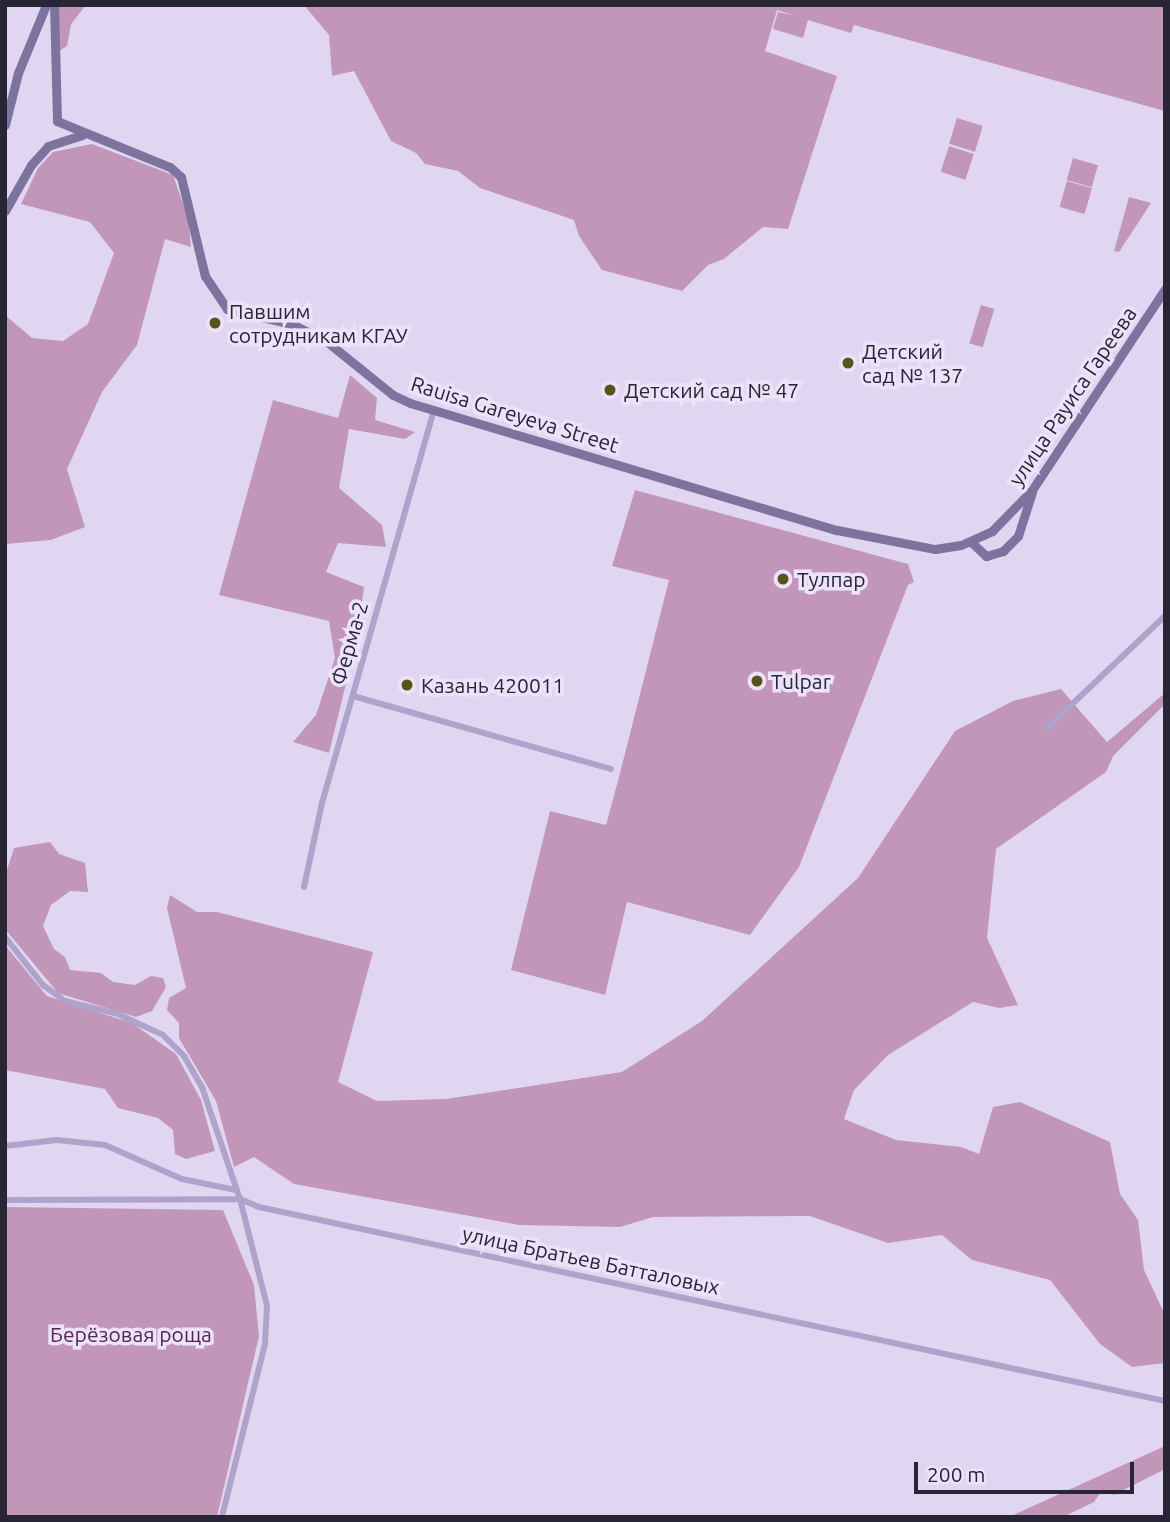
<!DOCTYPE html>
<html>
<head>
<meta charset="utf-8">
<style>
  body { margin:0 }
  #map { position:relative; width:1170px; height:1522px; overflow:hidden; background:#e1d6f2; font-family:Ubuntu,sans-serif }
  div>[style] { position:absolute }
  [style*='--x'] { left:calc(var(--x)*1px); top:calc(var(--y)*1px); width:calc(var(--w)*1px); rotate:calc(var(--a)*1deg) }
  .green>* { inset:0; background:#c296b9; transform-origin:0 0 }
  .street>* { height:6px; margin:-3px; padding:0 3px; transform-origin:3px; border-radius:3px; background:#afa2cb }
  .secondary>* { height:9px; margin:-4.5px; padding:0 4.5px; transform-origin:4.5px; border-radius:4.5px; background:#7d739e }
  .dots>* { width:19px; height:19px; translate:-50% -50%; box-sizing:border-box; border:4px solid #ece3fa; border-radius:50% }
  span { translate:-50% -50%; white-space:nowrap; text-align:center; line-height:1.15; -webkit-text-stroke:7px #ece3fa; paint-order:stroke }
  .poi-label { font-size:21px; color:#282535 }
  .left { translate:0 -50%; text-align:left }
  .street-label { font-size:21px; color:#282535 }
  .park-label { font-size:21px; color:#54274a }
  .frame { position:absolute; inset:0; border:7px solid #282535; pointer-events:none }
  .scale { position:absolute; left:914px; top:1462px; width:220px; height:32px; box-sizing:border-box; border:4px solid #282535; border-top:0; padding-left:9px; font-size:21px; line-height:24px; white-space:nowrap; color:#282535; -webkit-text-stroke:5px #ece3fa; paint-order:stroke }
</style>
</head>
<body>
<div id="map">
  <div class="green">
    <i style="clip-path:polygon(59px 5px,86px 5px,71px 24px,67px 46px,58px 52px)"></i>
    <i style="clip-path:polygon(304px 5px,1165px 5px,1165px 111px,854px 25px,851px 33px,808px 20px,803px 38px,773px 29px,778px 12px,796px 16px,777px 10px,765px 51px,837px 76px,788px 229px,763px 227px,724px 259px,708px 265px,682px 291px,602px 270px,579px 236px,574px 220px,480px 188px,458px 171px,425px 164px,416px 153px,391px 141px,354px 71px,332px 76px,329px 35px)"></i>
    <i style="left:957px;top:118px;width:27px;height:27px;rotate:17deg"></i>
    <i style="clip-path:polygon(92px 144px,173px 175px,188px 218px,191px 247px,165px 239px,137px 345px,102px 392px,67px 469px,85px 527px,51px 540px,5px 544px,5px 315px,32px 338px,63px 341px,88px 324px,114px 253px,90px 222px,21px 204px,38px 168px,53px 152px)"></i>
    <i style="left:949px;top:146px;width:26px;height:27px;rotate:18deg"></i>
    <i style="left:1073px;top:158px;width:26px;height:23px;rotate:16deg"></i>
    <i style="left:1067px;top:181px;width:26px;height:27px;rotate:16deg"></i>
    <i style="clip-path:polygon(1129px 197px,1151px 203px,1119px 252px,1114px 251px)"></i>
    <i style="left:981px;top:305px;width:14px;height:40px;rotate:17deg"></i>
    <i style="clip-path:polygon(350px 375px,377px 398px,375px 420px,415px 432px,405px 439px,349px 429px,339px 488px,382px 525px,386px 547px,338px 543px,326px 572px,364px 587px,357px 639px,329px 753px,293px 742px,316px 715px,335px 658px,329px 621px,219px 595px,273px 400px,338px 418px)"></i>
    <i style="clip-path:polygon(635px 490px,908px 564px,914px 582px,908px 585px,799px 867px,750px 935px,627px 902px,605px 995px,511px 970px,550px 811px,606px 825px,619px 777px,669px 580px,612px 566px)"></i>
    <i style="clip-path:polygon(1061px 689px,1107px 742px,1165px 693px,1165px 704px,1113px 756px,1106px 772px,996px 849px,987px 938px,1018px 1005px,999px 1008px,973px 1002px,888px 1055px,854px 1090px,844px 1119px,896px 1140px,961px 1147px,979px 1154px,993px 1107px,1020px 1102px,1110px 1142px,1120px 1194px,1138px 1220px,1144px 1270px,1165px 1315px,1165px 1363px,1132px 1367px,1100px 1344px,1050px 1280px,972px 1260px,942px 1235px,888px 1243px,810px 1216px,653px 1217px,620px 1227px,519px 1225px,294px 1184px,254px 1157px,234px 1167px,216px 1101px,179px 1038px,179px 1023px,167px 1010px,169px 998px,186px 988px,167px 908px,170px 895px,197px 912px,217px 912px,373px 952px,338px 1082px,377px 1101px,446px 1099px,622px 1072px,702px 1021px,858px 878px,955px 731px,1013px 701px)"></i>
    <i style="clip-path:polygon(50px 842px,59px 854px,85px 863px,88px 892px,70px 891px,51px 905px,43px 926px,54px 949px,65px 957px,70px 970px,101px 973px,113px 982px,135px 985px,151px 976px,163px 978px,166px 987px,152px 1011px,136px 1017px,58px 993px,5px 929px,5px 876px,14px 848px)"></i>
    <i style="clip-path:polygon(5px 945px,47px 996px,132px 1023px,176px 1054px,201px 1100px,215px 1151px,186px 1159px,175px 1154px,173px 1130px,158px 1118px,118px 1108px,105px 1089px,5px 1070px)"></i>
    <i style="clip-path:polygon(5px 1207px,223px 1210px,254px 1285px,259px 1336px,217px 1517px,5px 1517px)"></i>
    <i style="clip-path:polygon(1165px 1446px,1165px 1469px,1114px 1495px,1102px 1490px,1094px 1502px,1063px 1517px,1009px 1517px)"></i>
  </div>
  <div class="street">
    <i style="--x:353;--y:696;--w:268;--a:15.8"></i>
    <i style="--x:1047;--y:728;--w:163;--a:-43.5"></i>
    <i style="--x:304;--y:887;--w:86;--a:-77.9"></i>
    <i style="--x:322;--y:803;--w:408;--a:-74.1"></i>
    <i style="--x:5;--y:937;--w:61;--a:51.6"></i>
    <i style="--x:43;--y:985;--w:27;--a:36"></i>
    <i style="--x:65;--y:1001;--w:55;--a:13.8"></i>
    <i style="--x:118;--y:1014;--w:50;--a:25"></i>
    <i style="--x:163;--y:1035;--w:30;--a:45"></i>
    <i style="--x:184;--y:1056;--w:36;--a:60"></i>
    <i style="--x:202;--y:1087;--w:118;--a:71.3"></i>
    <i style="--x:240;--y:1199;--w:110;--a:75.8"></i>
    <i style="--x:267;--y:1306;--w:38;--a:93"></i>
    <i style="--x:265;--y:1344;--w:178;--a:104"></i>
    <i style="--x:5;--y:1146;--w:52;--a:-6.6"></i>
    <i style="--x:57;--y:1140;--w:48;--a:5.9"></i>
    <i style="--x:105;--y:1145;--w:84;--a:23.8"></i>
    <i style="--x:182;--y:1179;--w:55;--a:11.5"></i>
    <i style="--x:5;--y:1200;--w:235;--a:-0.2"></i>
    <i style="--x:240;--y:1199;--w:21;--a:23"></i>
    <i style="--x:259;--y:1207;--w:927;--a:12.09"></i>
  </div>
  <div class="secondary">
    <i style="--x:54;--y:5;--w:116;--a:88.5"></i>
    <i style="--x:57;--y:121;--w:122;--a:22.2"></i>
    <i style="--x:170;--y:167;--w:15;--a:42"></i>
    <i style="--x:181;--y:177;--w:102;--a:76.4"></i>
    <i style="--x:205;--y:276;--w:40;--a:56"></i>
    <i style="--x:227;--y:309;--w:67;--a:13"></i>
    <i style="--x:292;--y:324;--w:38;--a:27"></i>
    <i style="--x:326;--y:341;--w:86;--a:38.9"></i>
    <i style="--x:393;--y:395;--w:19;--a:25"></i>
    <i style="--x:410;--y:403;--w:445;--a:16.6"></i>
    <i style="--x:837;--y:530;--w:100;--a:11"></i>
    <i style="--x:935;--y:549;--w:26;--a:-9"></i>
    <i style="--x:961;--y:545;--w:34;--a:-24"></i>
    <i style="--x:992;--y:531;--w:57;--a:-45.7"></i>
    <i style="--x:1032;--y:490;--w:241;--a:-56.5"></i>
    <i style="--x:5;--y:125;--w:54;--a:-76"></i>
    <i style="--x:18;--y:73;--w:74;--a:-67.6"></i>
    <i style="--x:5;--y:211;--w:53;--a:-60.5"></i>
    <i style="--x:31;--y:165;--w:25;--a:-48"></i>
    <i style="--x:48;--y:146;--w:36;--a:-18"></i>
    <i style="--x:971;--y:542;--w:21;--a:43"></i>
    <i style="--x:986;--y:556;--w:18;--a:-16"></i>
    <i style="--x:1003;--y:551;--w:21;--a:-45"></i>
    <i style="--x:1018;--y:536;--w:46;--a:-72.3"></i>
  </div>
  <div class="dots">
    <i style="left:215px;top:323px;background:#585318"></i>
    <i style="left:848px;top:363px;background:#585318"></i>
    <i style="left:610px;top:390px;background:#585318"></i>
    <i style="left:783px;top:579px;background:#585318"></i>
    <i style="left:757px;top:681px;background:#585318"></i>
    <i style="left:407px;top:685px;background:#585318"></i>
  </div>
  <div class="poi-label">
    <span class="left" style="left:229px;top:323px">Павшим<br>сотрудникам КГАУ</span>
    <span class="left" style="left:862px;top:363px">Детский<br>сад № 137</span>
    <span class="left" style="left:624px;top:390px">Детский сад № 47</span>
    <span class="left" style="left:797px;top:579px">Тулпар</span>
    <span class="left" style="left:771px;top:681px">Tulpar</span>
    <span class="left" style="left:421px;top:685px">Казань 420011</span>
  </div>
  <div class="street-label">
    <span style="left:1072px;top:396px;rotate:-56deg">улица Рауиса Гареева</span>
    <span style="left:515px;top:414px;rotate:17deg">Rauisa Gareyeva Street</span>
    <span style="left:349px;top:643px;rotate:-74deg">Ферма-2</span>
    <span style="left:591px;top:1260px;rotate:12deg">улица Братьев Батталовых</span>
  </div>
  <div class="park-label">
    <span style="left:131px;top:1334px">Берёзовая роща</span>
  </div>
  <div class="frame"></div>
  <div class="scale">200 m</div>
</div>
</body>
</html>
